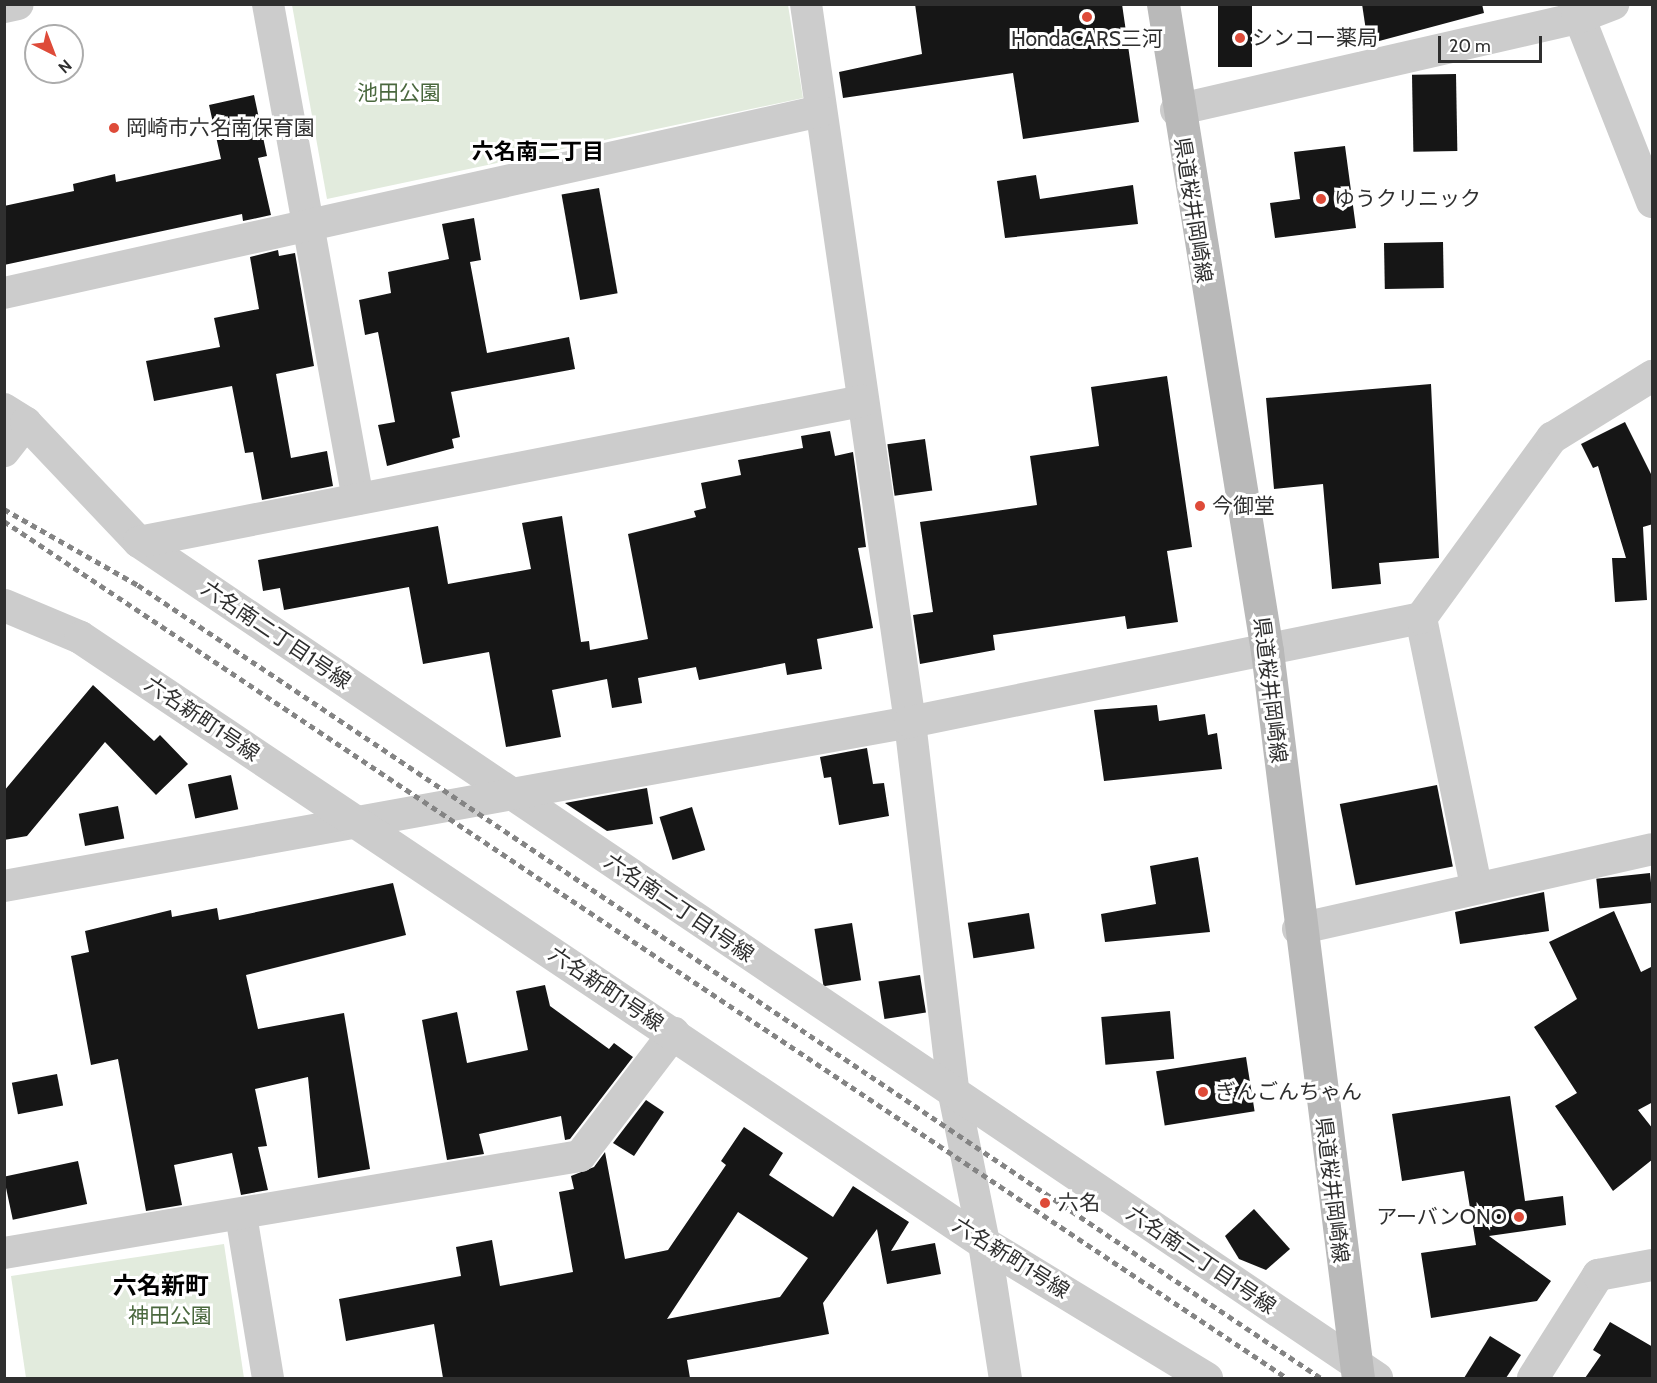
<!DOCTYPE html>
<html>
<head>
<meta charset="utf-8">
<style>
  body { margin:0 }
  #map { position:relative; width:1657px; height:1383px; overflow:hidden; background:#fff; font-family:Cabin,"Noto Sans JP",sans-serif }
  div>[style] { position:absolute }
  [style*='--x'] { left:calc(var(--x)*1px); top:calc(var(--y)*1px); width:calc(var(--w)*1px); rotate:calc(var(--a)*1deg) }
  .green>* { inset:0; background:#e2ebdd }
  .building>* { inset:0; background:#161616; transform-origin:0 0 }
  .minor>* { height:32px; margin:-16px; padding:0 16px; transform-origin:16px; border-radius:16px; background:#ccc }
  .tertiary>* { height:33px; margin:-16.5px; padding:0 16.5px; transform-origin:16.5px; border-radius:16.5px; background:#ccc }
  .secondary>* { height:33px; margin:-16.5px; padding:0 16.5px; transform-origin:16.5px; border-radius:16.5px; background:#b9b9b9 }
  .rail>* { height:4.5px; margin-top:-2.25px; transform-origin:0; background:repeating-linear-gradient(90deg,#848484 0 6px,transparent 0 10.5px) }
  .dots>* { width:16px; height:16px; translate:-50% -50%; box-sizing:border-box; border:3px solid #fff; border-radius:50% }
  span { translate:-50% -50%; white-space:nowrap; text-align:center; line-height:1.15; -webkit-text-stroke:6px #fff; paint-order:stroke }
  .poi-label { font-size:21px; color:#2f2f2f }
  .left { translate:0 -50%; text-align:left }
  .right { translate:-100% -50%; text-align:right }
  .park-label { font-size:21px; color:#4a683e }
  .street-label { font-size:21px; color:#2f2f2f }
  .neighbourhood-label { font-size:22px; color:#000; font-weight:700 }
  .quarter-label { font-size:24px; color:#000; font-weight:700 }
  .frame { position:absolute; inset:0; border:6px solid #2f2f2f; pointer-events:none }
  .north { position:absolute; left:24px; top:24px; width:60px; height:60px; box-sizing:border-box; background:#fff; border:2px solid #acacac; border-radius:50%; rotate:138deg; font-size:16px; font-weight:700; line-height:24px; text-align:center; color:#2f2f2f }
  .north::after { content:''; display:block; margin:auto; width:21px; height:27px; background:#de4b39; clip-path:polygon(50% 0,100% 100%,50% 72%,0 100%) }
  .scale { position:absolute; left:1438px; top:36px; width:104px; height:27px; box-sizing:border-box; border:3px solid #2f2f2f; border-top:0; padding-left:8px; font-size:18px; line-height:21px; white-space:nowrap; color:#2f2f2f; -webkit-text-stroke:4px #fff; paint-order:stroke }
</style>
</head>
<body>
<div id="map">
  <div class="green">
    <i style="clip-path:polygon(292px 5px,788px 5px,803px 98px,327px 199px)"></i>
    <i style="clip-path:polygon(224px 1244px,244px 1378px,26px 1378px,11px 1276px)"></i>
  </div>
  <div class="building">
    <i style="clip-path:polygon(915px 4px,1122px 4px,1139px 122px,1023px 139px,1013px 73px,843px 98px,839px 72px,922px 54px)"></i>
    <i style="left:1218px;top:4px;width:34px;height:63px"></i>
    <i style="clip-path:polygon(1362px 4px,1482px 4px,1484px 13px,1368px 44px)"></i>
    <i style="left:1456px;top:74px;width:77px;height:44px;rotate:89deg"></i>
    <i style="clip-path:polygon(254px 95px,267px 156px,258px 158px,271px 215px,243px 221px,242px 214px,4px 265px,4px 206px,74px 191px,73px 184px,115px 174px,116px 182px,221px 159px,209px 105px)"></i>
    <i style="clip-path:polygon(1345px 146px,1356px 228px,1275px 238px,1270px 203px,1300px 199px,1294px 152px)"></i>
    <i style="clip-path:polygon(1036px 175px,1040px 199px,1133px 185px,1138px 224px,1005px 238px,997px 181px)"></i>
    <i style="left:599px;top:188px;width:107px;height:38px;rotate:80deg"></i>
    <i style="clip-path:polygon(474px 218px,481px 260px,470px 262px,487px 353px,569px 337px,575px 369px,451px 392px,460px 437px,452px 439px,454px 448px,387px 466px,378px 425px,395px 422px,378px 332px,365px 335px,359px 300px,391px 293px,388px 272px,449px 259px,442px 224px)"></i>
    <i style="left:1443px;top:242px;width:46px;height:59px;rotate:89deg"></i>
    <i style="clip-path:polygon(278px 250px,279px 256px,295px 253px,314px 366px,276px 374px,291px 458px,327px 451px,333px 486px,262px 500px,253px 452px,245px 453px,232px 386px,154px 401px,146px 361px,220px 347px,214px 318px,259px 309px,250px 257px)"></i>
    <i style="clip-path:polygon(1167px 376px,1192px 547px,1167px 551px,1178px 622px,1127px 629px,1125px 616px,993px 635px,995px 650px,920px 664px,913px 615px,933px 612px,920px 522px,1037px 505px,1030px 456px,1099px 446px,1091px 387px)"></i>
    <i style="clip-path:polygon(1431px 384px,1439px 558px,1379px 563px,1381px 584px,1332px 589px,1323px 484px,1274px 489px,1266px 398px)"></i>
    <i style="clip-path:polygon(1625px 422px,1653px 478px,1653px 524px,1643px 527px,1647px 600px,1615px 602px,1612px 558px,1626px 558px,1598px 466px,1593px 468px,1581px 444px)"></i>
    <i style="clip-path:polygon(830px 431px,835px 456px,853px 452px,866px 547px,858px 548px,873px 628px,817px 639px,822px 669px,787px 675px,785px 663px,699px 680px,696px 667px,638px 678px,642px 703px,612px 708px,607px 679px,552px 690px,561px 737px,506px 747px,489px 652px,423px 664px,409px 587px,284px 610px,280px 588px,263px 591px,258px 560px,438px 526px,448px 584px,531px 569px,522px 523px,562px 516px,581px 642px,589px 641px,590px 650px,648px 639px,628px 534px,696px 517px,694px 511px,706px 508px,701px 483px,741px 475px,738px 460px,803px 448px,801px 436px)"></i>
    <i style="left:925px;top:439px;width:52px;height:38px;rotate:82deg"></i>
    <i style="clip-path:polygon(93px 685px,154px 741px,160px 735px,188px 764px,156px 795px,105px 742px,27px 836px,4px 840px,4px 791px)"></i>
    <i style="clip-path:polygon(1157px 705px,1159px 721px,1205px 714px,1208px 735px,1217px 733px,1222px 769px,1104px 781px,1094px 710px)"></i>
    <i style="clip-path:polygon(867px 748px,873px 784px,884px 783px,889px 816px,839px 825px,831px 777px,824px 778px,820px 757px)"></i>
    <i style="left:231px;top:775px;width:35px;height:44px;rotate:78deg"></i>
    <i style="left:1437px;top:785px;width:83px;height:99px;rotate:79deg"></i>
    <i style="clip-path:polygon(647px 788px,653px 824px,607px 831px,565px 803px)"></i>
    <i style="left:118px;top:806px;width:33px;height:40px;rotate:79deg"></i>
    <i style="left:692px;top:807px;width:45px;height:34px;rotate:73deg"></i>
    <i style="clip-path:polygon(1198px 857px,1210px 932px,1105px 942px,1101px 914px,1156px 904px,1150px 866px)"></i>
    <i style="left:1650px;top:873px;width:30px;height:54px;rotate:84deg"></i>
    <i style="clip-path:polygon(393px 883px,406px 935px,246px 975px,258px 1029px,344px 1013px,370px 1169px,318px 1178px,308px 1077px,255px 1089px,267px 1146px,258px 1147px,268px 1190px,241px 1195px,232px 1153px,174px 1165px,182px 1205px,146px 1211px,118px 1059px,91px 1065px,71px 956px,89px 952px,85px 931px,171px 910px,172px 917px,217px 908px,219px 920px)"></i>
    <i style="clip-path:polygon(1544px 892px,1549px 931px,1460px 944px,1455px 912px)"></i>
    <i style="clip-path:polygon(1614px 911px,1641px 972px,1653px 966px,1653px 1102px,1638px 1110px,1653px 1129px,1653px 1159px,1613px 1191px,1555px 1106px,1577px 1093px,1534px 1027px,1577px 999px,1549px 942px)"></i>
    <i style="left:1029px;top:913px;width:36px;height:62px;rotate:81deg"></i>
    <i style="left:852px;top:923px;width:58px;height:38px;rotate:81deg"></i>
    <i style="left:920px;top:975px;width:38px;height:42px;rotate:81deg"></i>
    <i style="clip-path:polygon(545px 985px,550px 1006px,609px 1049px,614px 1043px,633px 1057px,570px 1139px,565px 1140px,561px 1116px,479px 1134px,484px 1154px,447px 1160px,422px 1020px,457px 1012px,467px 1063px,528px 1050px,516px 991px)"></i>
    <i style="left:1170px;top:1011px;width:48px;height:69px;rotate:85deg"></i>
    <i style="left:1246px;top:1057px;width:55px;height:91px;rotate:81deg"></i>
    <i style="left:57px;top:1074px;width:32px;height:46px;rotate:79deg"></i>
    <i style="clip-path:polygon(1510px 1096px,1525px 1201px,1563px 1196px,1566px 1225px,1489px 1236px,1551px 1281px,1537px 1301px,1431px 1318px,1421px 1253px,1476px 1245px,1464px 1171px,1402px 1181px,1392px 1114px)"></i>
    <i style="clip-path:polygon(646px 1100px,664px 1112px,634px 1156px,613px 1143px)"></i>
    <i style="clip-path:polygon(evenodd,744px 1127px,783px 1153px,769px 1175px,833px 1217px,853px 1186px,909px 1222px,891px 1251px,935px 1243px,941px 1274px,887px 1284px,877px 1229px,823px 1303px,829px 1334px,687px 1360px,690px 1378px,443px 1378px,434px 1324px,346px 1341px,339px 1299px,461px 1276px,456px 1247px,492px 1240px,500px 1286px,573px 1272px,559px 1192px,574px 1189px,571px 1176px,594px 1167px,605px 1152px,625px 1259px,668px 1250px,726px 1165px,721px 1161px,744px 1127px,738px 1212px,808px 1258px,780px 1297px,667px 1319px,738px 1212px)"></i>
    <i style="left:78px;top:1161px;width:44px;height:76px;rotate:78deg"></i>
    <i style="clip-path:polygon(1254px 1209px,1290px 1249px,1266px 1270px,1239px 1259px,1225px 1236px)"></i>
    <i style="clip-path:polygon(1610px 1322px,1653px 1347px,1653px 1378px,1585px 1378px,1601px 1355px,1593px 1350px)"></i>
    <i style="clip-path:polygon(1490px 1336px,1521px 1355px,1506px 1378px,1464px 1378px)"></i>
  </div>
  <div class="minor">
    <i style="--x:268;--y:4;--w:503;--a:79.7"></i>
    <i style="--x:806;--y:4;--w:725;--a:81.76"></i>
    <i style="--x:910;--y:722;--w:375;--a:83.3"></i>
    <i style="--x:954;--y:1094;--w:152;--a:78.6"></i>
    <i style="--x:1574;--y:4;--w:213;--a:68.5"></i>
    <i style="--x:4;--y:7;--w:14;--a:-12"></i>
    <i style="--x:1176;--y:110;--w:411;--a:-12.9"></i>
    <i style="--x:1577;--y:18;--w:39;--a:-21"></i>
    <i style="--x:4;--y:293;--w:837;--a:-12.56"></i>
    <i style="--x:4;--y:409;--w:26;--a:32"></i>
    <i style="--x:26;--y:423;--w:36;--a:128"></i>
    <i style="--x:26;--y:423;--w:164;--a:46.5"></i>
    <i style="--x:139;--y:542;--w:1494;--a:34.03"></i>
    <i style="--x:139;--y:542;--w:737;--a:-11.04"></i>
    <i style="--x:1421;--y:618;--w:274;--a:78.4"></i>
    <i style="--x:4;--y:886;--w:921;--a:-10.26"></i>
    <i style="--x:910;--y:722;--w:521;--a:-11.5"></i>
    <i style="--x:1421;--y:618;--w:223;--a:-54"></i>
    <i style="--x:1552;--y:438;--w:118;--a:-31.8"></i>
    <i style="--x:1298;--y:929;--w:363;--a:-12.7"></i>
    <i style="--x:241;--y:1215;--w:165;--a:80.6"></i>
    <i style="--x:4;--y:1253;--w:584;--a:-9.56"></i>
    <i style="--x:580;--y:1156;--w:155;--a:-52.6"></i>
    <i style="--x:1533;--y:1378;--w:122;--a:-57.7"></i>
    <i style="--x:1598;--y:1275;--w:55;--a:-10.5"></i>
  </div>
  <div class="tertiary">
    <i style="--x:4;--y:605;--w:82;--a:22.8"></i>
    <i style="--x:80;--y:637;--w:1088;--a:33.84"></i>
    <i style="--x:984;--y:1243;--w:260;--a:31.3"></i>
    <i style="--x:984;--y:1243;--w:137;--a:81.2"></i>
  </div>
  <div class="secondary">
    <i style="--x:1163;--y:4;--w:655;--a:80.87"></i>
    <i style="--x:1267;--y:651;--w:733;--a:82.87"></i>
  </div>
  <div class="rail">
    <i style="--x:4;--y:509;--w:154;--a:29.6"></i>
    <i style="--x:138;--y:585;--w:1424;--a:33.84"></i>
    <i style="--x:4;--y:521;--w:1543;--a:33.74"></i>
  </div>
  <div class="dots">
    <i style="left:1087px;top:17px;background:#de4b39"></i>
    <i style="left:1240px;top:38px;background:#de4b39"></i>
    <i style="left:114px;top:128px;background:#de4b39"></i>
    <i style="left:1321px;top:199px;background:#de4b39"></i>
    <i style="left:1200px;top:506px;background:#de4b39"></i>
    <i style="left:1203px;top:1092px;background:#de4b39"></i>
    <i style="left:1045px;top:1203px;background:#de4b39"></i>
    <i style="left:1519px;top:1217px;background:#de4b39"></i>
  </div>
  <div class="poi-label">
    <span class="left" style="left:1252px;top:38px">シンコー薬局</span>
    <span style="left:1087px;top:39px">HondaCARS三河</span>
    <span class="left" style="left:126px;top:128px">岡崎市六名南保育園</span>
    <span class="left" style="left:1334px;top:199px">ゆうクリニック</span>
    <span class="left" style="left:1212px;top:506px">今御堂</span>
    <span class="left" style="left:1215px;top:1092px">ぎんごんちゃん</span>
    <span class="left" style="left:1058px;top:1203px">六名</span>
    <span class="right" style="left:1507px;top:1217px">アーバンONO</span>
  </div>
  <div class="park-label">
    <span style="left:399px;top:93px">池田公園</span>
    <span style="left:170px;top:1316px">神田公園</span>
  </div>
  <div class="street-label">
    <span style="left:1193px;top:210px;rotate:81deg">県道桜井岡崎線</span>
    <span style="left:276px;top:635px;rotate:34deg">六名南二丁目1号線</span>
    <span style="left:1270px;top:690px;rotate:83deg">県道桜井岡崎線</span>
    <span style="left:202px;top:719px;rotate:34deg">六名新町1号線</span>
    <span style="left:679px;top:908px;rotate:34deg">六名南二丁目1号線</span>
    <span style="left:606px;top:989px;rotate:34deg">六名新町1号線</span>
    <span style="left:1332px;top:1190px;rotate:83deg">県道桜井岡崎線</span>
    <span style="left:1011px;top:1258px;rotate:32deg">六名新町1号線</span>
    <span style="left:1201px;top:1260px;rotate:34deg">六名南二丁目1号線</span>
  </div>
  <div class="neighbourhood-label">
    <span style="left:538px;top:152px">六名南二丁目</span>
  </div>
  <div class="quarter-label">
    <span style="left:161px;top:1286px">六名新町</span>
  </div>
  <div class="frame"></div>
  <div class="north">N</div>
  <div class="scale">20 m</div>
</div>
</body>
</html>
